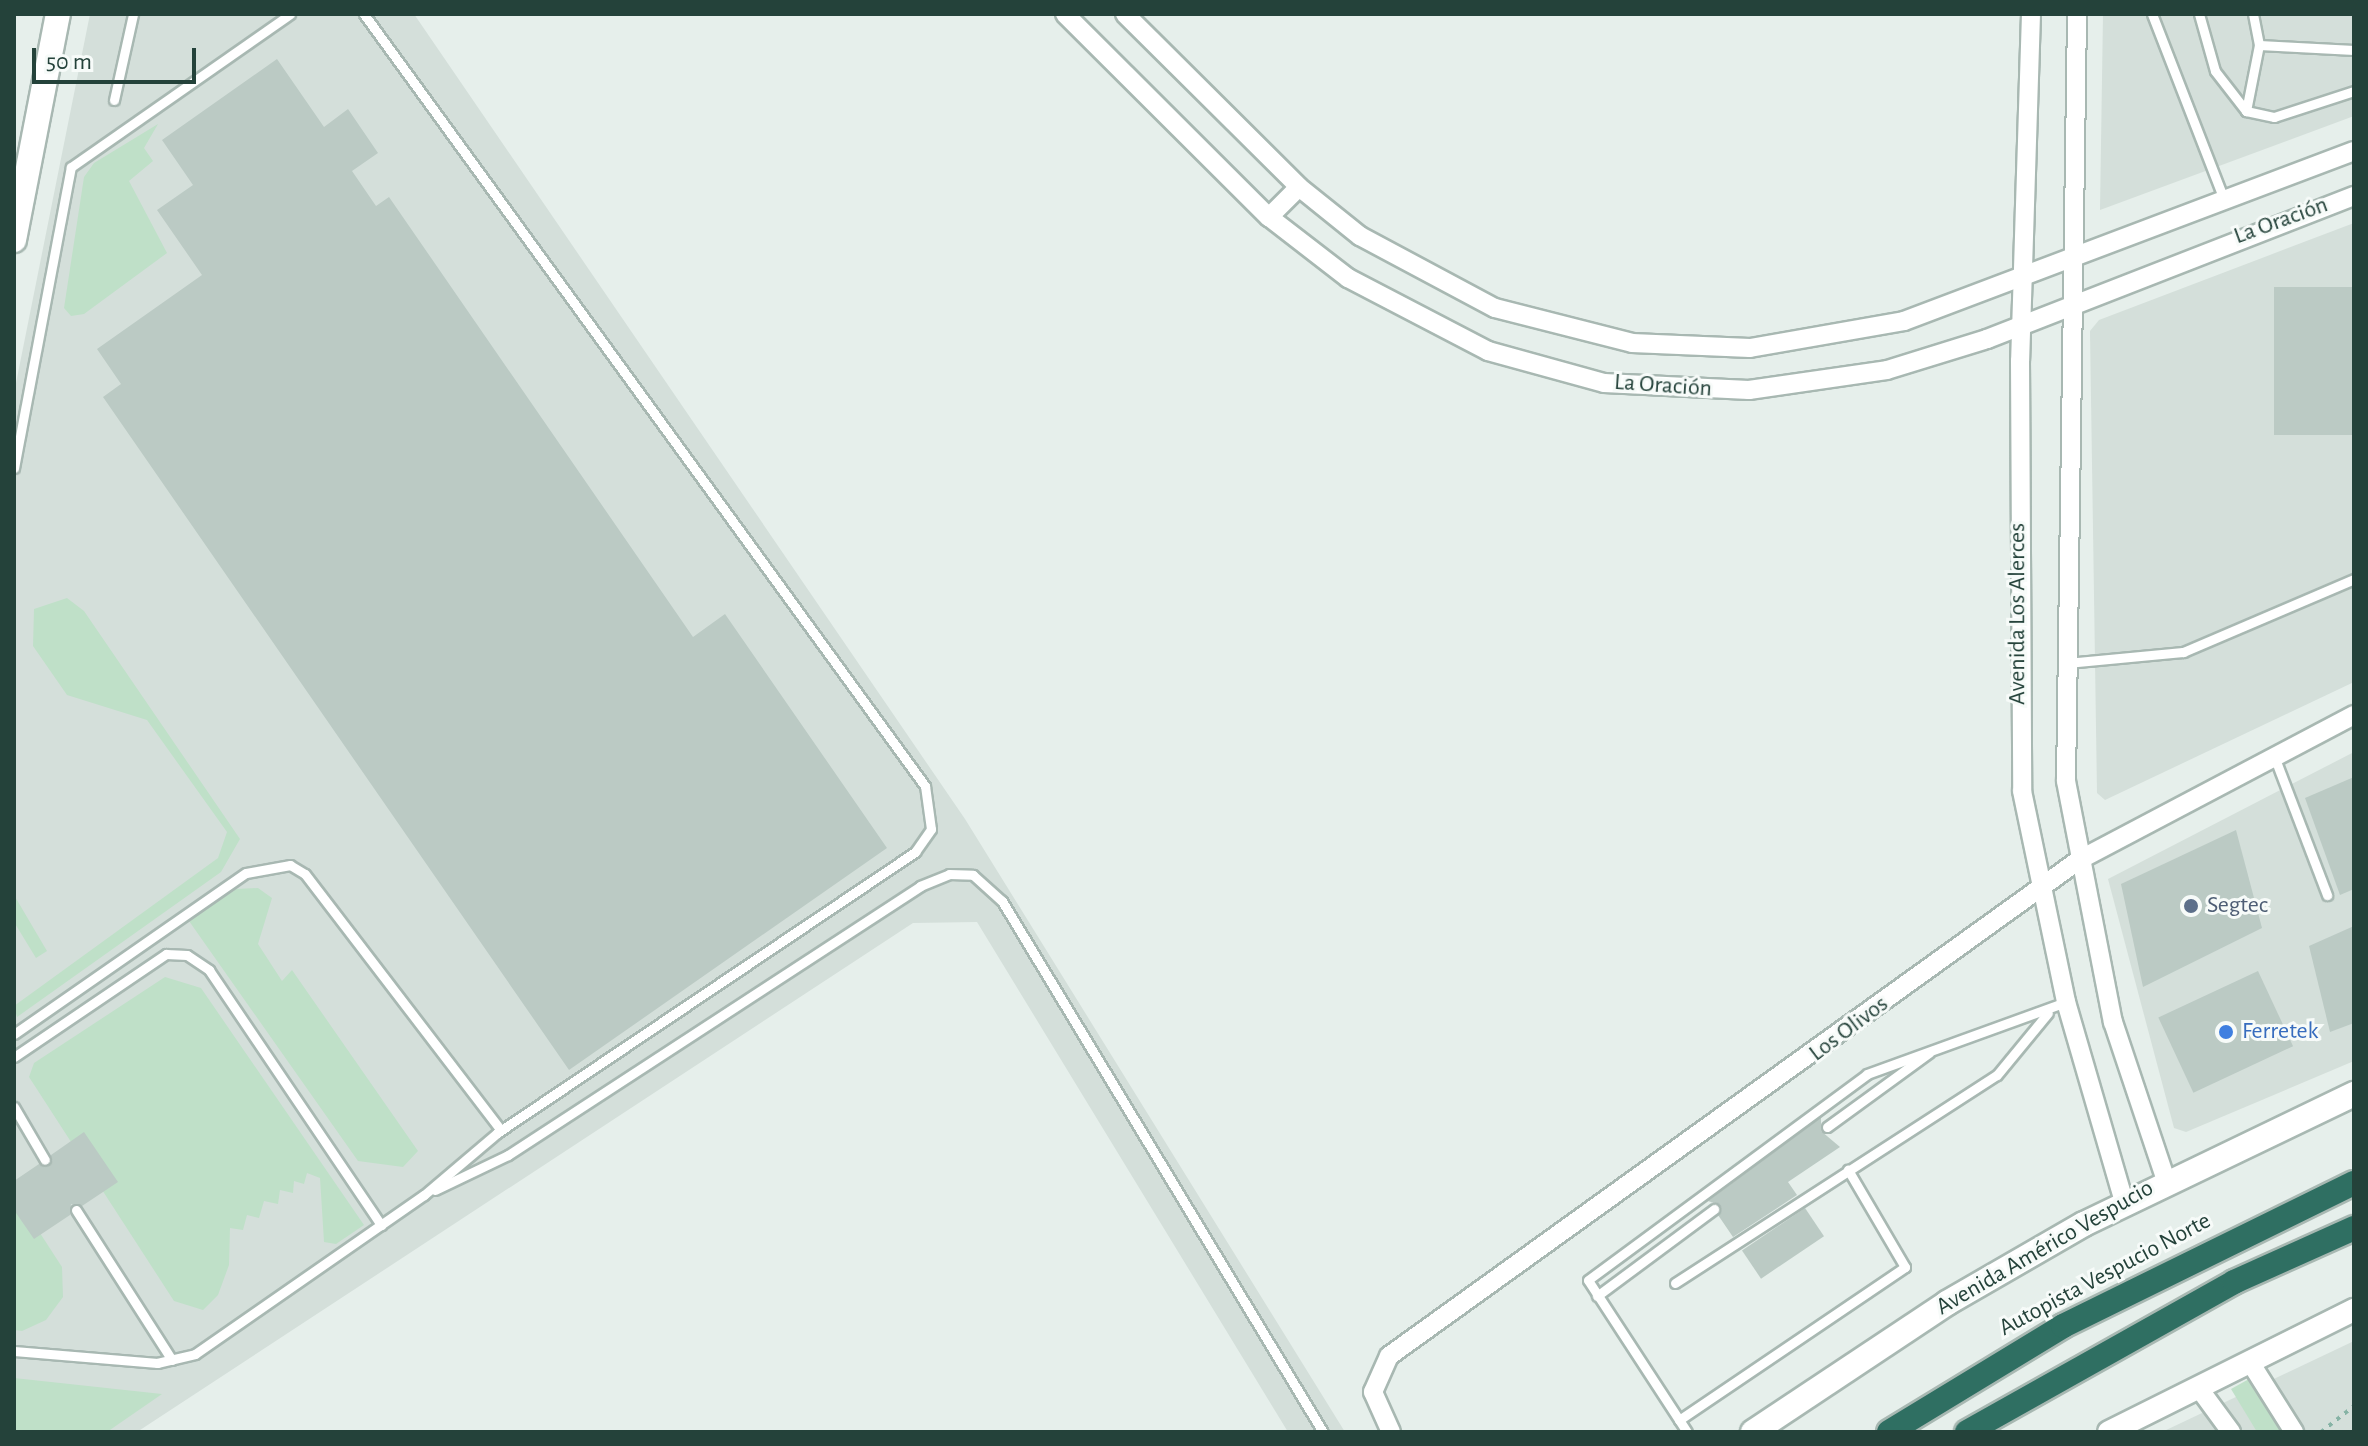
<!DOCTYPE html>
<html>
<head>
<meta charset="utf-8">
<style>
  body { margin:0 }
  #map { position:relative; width:2368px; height:1446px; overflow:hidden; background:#e6efeb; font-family:"Alegreya Sans",sans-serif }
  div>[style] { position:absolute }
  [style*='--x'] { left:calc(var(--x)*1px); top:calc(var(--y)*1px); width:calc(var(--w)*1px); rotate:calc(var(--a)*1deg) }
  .built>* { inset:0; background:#d4dfda }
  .green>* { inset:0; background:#bfe0c8 }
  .building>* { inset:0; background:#bbcac4; transform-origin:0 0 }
  .path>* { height:4px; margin-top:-2px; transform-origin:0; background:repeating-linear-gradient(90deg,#86b3a5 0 4px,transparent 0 10px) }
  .roads { filter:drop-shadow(2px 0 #a8b8b2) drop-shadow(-2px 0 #a8b8b2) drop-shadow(0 2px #a8b8b2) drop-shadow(0 -2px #a8b8b2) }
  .service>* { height:9px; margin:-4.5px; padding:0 4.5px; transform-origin:4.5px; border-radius:4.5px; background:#fff }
  .minor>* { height:18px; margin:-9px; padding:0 9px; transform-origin:9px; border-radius:9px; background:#fff }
  .tertiary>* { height:22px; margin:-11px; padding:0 11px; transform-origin:11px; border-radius:11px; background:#fff }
  .secondary>* { height:24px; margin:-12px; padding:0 12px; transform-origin:12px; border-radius:12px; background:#fff }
  .motorway>* { height:24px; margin:-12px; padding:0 12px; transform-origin:12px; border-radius:12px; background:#2f6f62 }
  .dots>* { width:22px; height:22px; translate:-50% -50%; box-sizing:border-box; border:4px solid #f7fbf9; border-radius:50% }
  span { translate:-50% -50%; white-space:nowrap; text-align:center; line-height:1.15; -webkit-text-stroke:6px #f7fbf9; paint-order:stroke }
  .street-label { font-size:24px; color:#24423a }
  .service-label { font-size:24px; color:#4e5e75 }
  .left { translate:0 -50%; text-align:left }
  .shop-label { font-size:24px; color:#366cbe }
  .frame { position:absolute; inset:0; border:16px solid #24423a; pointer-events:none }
  .scale { position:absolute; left:32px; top:48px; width:164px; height:36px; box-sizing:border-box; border:4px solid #24423a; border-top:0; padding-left:10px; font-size:24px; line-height:28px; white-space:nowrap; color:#24423a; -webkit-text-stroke:6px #f7fbf9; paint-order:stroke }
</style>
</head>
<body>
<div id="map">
  <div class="built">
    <i style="clip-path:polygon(90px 14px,414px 14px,965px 819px,1345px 1432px,1288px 1432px,977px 922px,913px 923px,137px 1432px,14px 1432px,14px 393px)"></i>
    <i style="clip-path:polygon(2103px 14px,2354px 14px,2354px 116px,2100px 210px)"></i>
    <i style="clip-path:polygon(2354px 223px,2354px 682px,2105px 800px,2097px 793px,2090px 331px,2099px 320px)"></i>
    <i style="clip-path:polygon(2354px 752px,2354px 1061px,2186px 1132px,2174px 1128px,2108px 879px)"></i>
    <i style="clip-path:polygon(2354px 1341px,2354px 1432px,2162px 1432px)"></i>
  </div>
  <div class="green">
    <i style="clip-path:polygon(158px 124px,144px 148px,153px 161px,129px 181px,167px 253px,84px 314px,71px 316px,64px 308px,84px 177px,94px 163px)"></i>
    <i style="clip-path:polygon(67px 598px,84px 611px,240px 839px,221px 872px,17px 1017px,14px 1006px,218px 858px,227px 832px,147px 720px,67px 695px,33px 646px,34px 609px)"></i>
    <i style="clip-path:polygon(258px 888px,272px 898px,258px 944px,282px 981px,292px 970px,418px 1151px,403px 1167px,358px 1161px,189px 921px,236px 889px)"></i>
    <i style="clip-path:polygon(14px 895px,47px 951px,36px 958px,14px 922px)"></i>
    <i style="clip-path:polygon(165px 977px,201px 988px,364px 1225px,336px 1244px,324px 1242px,320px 1178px,307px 1173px,304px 1184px,294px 1181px,293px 1193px,280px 1190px,278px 1204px,264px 1201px,259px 1218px,247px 1215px,243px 1230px,230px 1228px,229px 1265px,218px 1295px,203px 1310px,174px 1301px,29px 1077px,34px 1063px)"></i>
    <i style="clip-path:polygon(14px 1193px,62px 1267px,63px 1297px,46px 1320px,22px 1331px,14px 1330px)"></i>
    <i style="clip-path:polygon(14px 1378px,162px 1394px,107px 1432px,14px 1432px)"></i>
    <i style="clip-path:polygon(2249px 1379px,2285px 1432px,2257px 1432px,2231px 1389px)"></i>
  </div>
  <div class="building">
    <i style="clip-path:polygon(277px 59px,324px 127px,348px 109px,378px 153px,352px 171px,376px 206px,389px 197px,693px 637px,725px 614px,887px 848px,569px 1070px,103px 397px,121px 384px,97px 349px,202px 275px,157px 210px,193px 185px,162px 140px)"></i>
    <i style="left:2354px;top:287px;width:148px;height:80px;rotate:90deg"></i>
    <i style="clip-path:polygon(2354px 777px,2354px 889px,2340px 895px,2305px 798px)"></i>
    <i style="clip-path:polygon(2236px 830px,2262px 928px,2143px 987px,2121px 884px)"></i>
    <i style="clip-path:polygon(2354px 926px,2354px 1023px,2330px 1032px,2309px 946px)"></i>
    <i style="left:2258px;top:971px;width:83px;height:110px;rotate:65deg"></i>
    <i style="clip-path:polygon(1821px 1117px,1821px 1131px,1840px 1147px,1788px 1182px,1797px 1195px,1733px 1237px,1718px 1215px,1720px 1205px,1708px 1201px)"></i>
    <i style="clip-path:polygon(84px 1132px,118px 1182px,82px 1206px,71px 1204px,70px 1215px,34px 1239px,14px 1210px,14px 1181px,39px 1164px,49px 1166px,51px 1155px)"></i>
    <i style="left:1805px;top:1208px;width:34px;height:76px;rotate:56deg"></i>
  </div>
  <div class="path">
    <i style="--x:2321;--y:1432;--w:42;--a:-38.2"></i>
  </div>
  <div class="roads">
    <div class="service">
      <i style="--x:2152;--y:14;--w:196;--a:68.8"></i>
      <i style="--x:2199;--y:14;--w:59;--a:74.3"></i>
      <i style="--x:2215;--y:71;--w:51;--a:52.2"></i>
      <i style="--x:2246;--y:111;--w:29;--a:12"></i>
      <i style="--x:2274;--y:117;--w:84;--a:-18"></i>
      <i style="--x:2253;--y:14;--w:32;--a:79"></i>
      <i style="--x:2259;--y:45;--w:95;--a:3"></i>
      <i style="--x:114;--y:100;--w:88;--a:-77.5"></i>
      <i style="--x:2246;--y:111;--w:67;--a:-78.9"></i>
      <i style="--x:14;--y:468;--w:306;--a:-79.3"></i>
      <i style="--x:71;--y:167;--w:267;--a:-34.9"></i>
      <i style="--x:2066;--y:663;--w:118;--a:-5.4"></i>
      <i style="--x:2183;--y:652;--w:186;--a:-23.1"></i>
      <i style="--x:2274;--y:756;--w:149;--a:69.1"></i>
      <i style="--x:14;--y:1034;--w:282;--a:-34.8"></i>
      <i style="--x:246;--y:873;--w:45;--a:-10.3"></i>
      <i style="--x:290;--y:865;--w:17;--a:31"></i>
      <i style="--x:305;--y:874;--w:322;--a:52.6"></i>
      <i style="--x:14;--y:1057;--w:184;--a:-34.1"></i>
      <i style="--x:166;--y:954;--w:21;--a:3"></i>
      <i style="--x:187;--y:955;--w:27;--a:34"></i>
      <i style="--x:209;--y:970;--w:308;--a:56"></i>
      <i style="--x:14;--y:1107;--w:61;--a:59.7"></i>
      <i style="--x:1827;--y:1127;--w:126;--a:-36"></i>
      <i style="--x:435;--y:1190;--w:81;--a:-25.6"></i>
      <i style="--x:508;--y:1155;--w:492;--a:-33.1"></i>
      <i style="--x:920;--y:886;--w:31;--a:-22"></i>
      <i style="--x:949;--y:874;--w:24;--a:2"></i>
      <i style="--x:973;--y:875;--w:39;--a:42"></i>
      <i style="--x:1002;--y:901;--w:620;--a:58.85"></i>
      <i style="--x:76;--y:1210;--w:178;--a:57.4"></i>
      <i style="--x:1675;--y:1283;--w:383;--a:-32.9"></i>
      <i style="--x:1997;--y:1075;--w:80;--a:-50.6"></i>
      <i style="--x:1597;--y:1296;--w:146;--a:-36.6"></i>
      <i style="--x:14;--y:1351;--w:144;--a:4.8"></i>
      <i style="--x:157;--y:1363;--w:39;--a:-13"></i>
      <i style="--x:195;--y:1354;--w:279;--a:-34.8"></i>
      <i style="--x:424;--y:1195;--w:96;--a:-40.3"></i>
      <i style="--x:497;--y:1133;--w:504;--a:-33.91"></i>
      <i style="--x:915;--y:852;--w:28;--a:-55"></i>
      <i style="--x:931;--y:829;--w:43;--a:-97.9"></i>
      <i style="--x:925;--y:786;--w:954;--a:-126.01"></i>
      <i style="--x:1679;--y:1420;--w:273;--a:-34.1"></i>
      <i style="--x:1905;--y:1267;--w:113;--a:-120.4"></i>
      <i style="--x:1687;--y:1432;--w:181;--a:-123.1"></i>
      <i style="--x:1588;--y:1280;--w:347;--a:-36.4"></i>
      <i style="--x:1867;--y:1074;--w:212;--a:-19.9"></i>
    </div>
    <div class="minor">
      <i style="--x:1065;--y:14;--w:288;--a:44.9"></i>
      <i style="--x:1269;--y:217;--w:100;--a:37.7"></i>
      <i style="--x:1348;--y:278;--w:158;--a:27.5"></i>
      <i style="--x:1488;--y:351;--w:120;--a:15.4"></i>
      <i style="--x:1604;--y:383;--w:145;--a:2.8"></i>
      <i style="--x:1749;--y:390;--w:139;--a:-8.2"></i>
      <i style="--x:1887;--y:370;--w:105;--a:-17.2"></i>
      <i style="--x:1987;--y:339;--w:394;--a:-21.3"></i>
      <i style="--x:1125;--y:14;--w:245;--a:44.8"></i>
      <i style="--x:1299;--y:187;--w:78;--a:38.8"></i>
      <i style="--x:1360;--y:236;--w:153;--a:28.1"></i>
      <i style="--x:1495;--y:308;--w:141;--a:14.3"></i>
      <i style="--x:1632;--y:343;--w:118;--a:2.4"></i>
      <i style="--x:1750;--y:348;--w:156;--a:-9.9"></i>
      <i style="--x:1904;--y:321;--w:481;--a:-20.7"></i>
      <i style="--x:2031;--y:14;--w:347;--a:91.8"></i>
      <i style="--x:2020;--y:361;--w:430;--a:89.7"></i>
      <i style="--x:2022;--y:791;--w:216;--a:78.2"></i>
      <i style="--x:2066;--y:1002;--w:208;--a:73.8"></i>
      <i style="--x:2077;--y:14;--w:767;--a:90.82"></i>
      <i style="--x:2066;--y:781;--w:246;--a:79"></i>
      <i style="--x:2113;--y:1022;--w:167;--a:71.5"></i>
      <i style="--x:1269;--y:217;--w:42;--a:-45"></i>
      <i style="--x:2250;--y:1362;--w:83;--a:57.8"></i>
      <i style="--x:2198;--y:1387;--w:56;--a:53.7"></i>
      <i style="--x:1391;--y:1432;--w:44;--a:-114.2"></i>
      <i style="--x:1373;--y:1392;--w:39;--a:-66"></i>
      <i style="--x:1389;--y:1356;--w:850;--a:-35.71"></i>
      <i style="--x:2079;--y:860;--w:311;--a:-27.8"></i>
    </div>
    <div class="tertiary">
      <i style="--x:2109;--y:1432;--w:274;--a:-26.5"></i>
    </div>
    <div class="secondary">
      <i style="--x:14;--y:240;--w:230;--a:-79"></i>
      <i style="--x:1753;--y:1432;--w:233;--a:-33.6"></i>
      <i style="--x:1947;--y:1303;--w:158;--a:-30"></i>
      <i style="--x:2084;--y:1224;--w:300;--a:-25.7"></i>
    </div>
    <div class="motorway">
      <i style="--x:1889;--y:1432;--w:204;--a:-31.3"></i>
      <i style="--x:2063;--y:1326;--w:324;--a:-26.2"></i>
      <i style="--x:1967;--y:1432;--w:306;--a:-29.3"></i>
      <i style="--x:2234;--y:1282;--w:132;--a:-24.2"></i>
    </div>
  </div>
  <div class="dots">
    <i style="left:2191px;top:906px;background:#5c6f8a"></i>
    <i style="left:2226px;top:1032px;background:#3f7fe0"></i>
  </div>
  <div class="street-label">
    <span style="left:2281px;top:221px;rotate:-20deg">La Oración</span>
    <span style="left:1663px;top:386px;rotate:4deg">La Oración</span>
    <span style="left:2018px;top:614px;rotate:-90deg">Avenida Los Alerces</span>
    <span style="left:1849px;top:1029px;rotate:-37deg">Los Olivos</span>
    <span style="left:2045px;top:1248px;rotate:-30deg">Avenida Américo Vespucio</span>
    <span style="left:2105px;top:1275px;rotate:-28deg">Autopista Vespucio Norte</span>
  </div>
  <div class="service-label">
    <span class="left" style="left:2207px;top:906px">Segtec</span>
  </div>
  <div class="shop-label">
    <span class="left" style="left:2242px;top:1032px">Ferretek</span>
  </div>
  <div class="frame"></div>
  <div class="scale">50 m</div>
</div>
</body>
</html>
